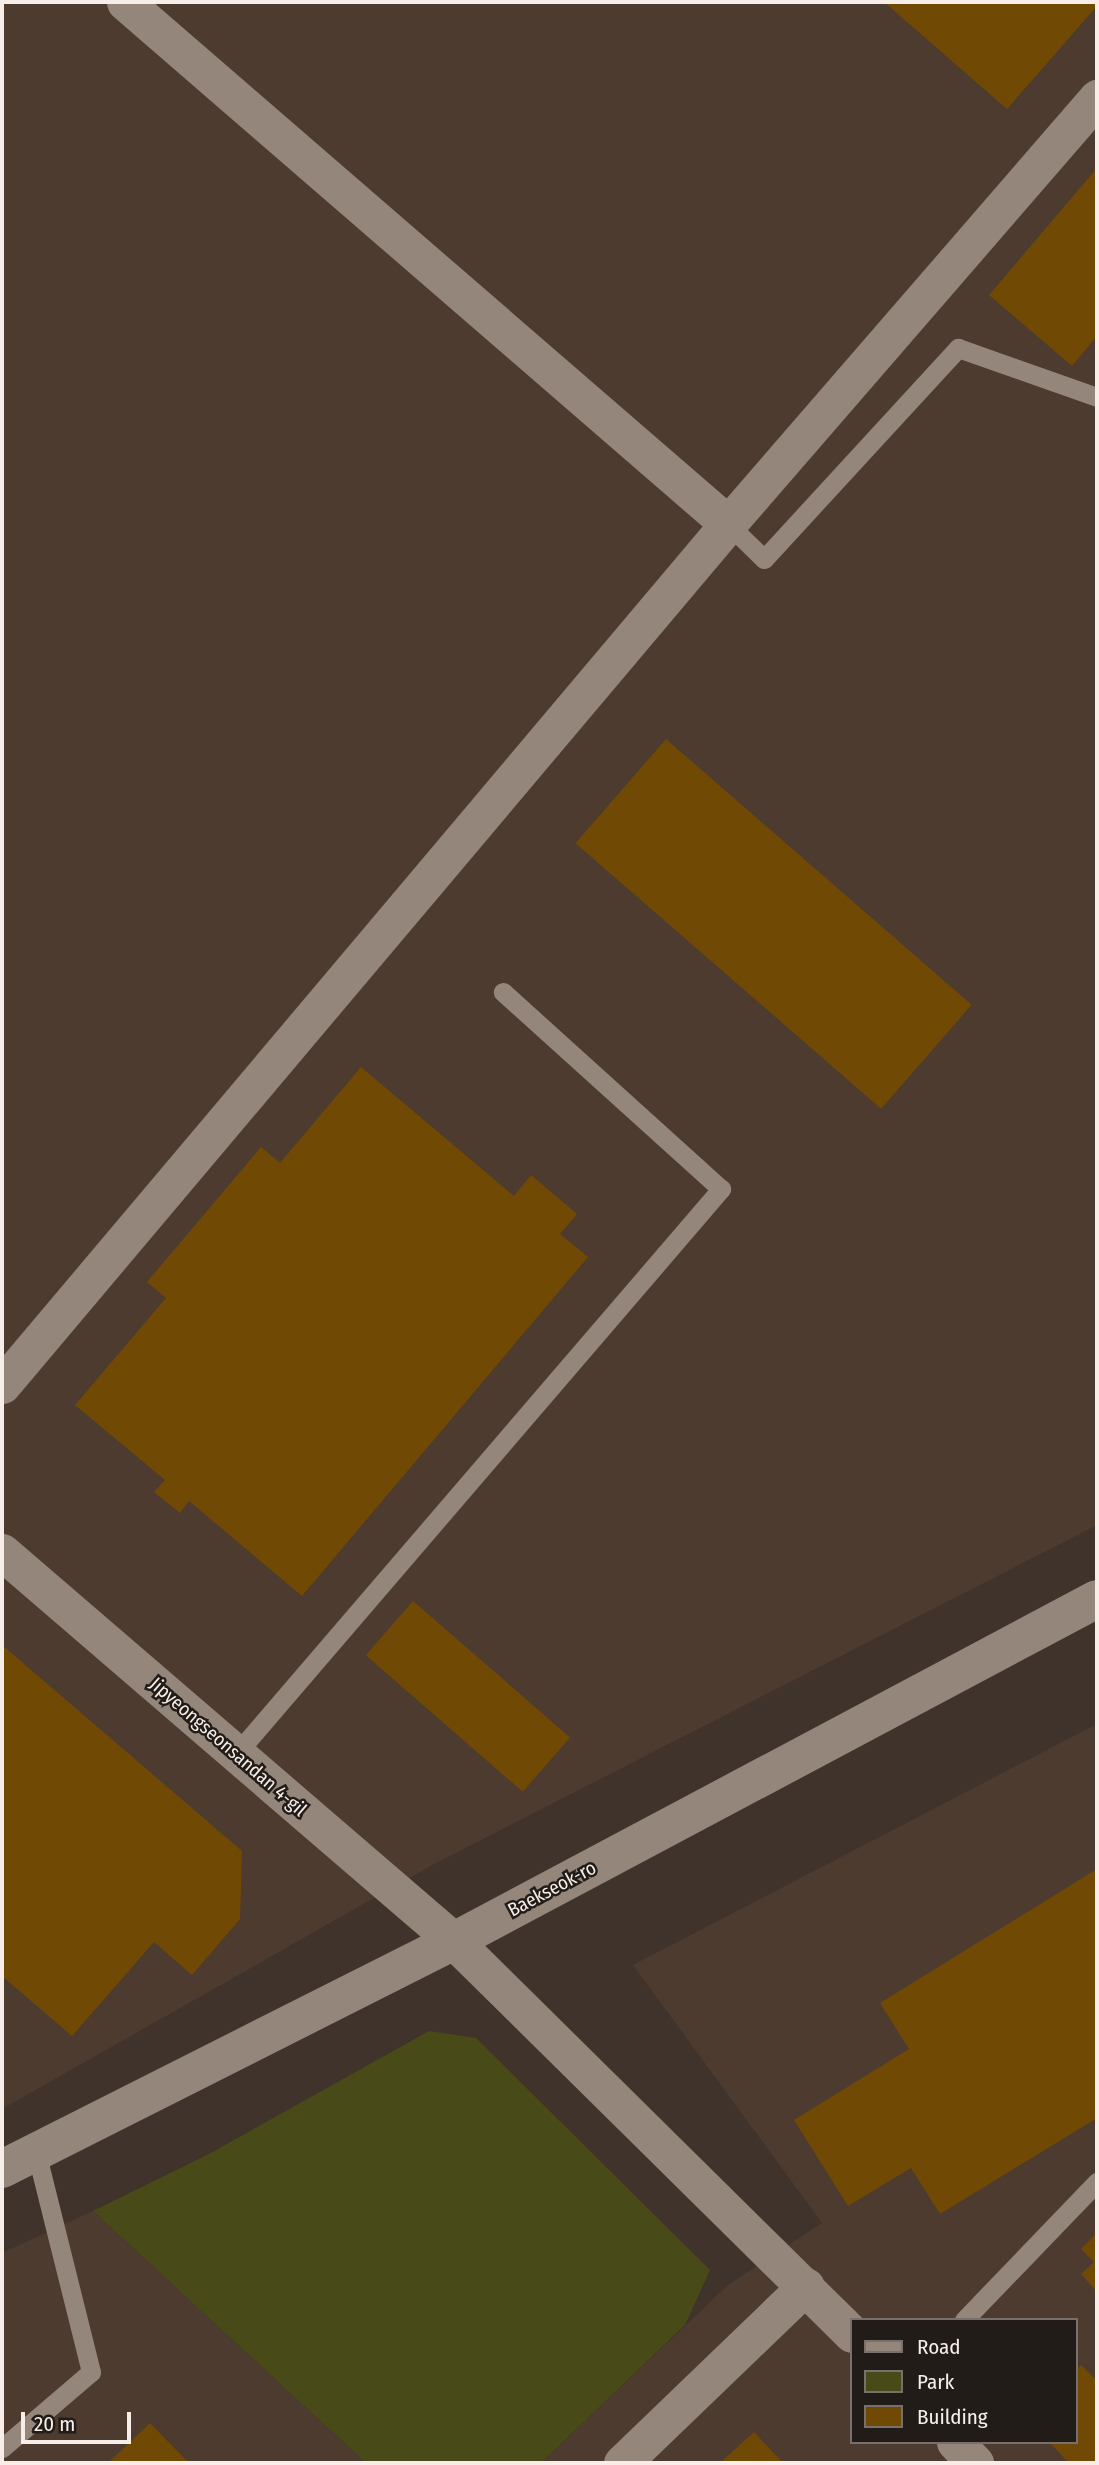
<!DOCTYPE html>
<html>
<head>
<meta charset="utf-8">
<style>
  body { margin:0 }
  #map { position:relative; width:1099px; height:2465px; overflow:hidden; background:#40332b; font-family:"Fira Sans Condensed",sans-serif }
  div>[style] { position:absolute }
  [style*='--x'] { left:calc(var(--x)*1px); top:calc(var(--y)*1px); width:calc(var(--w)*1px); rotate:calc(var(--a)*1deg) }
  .built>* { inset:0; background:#4d3b2f }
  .green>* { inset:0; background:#484a18 }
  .building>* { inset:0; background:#704905; transform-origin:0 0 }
  .lane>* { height:19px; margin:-9.5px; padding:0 9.5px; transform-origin:9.5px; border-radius:9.5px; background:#95867c }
  .street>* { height:37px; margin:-18.5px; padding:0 18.5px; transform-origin:18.5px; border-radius:18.5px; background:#95867c }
  .secondary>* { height:38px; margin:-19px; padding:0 19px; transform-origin:19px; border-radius:19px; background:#95867c }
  span { translate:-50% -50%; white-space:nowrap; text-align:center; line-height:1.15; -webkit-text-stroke:5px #221c18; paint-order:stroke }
  .street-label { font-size:19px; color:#f7eee9 }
  .frame { position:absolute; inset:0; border:4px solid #f7eee9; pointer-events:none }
  .legend { position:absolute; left:850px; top:2318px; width:228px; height:126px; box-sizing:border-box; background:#221c18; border:2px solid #77706c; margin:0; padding:9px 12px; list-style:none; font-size:21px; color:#f7eee9 }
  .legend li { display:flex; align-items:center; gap:14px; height:35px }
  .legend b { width:35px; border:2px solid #77706c }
  .scale { position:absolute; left:21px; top:2412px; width:110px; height:32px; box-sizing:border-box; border:4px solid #f7eee9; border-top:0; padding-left:9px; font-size:21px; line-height:24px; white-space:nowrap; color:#f7eee9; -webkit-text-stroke:5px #221c18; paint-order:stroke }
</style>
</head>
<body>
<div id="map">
  <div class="built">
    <i style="clip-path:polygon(2px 2px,1097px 2px,1097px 1525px,434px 1864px,2px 2109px)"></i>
    <i style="clip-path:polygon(evenodd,1097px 1724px,1097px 2463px,541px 2463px,728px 2285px,822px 2223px,633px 1965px,1097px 1724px,852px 2320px,1076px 2320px,1076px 2442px,852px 2442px,852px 2320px)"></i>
    <i style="clip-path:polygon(93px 2211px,366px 2463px,2px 2463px,2px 2253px)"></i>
  </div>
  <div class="green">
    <i style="clip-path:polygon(429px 2031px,476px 2038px,710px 2270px,685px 2325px,541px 2463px,366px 2463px,93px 2211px,209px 2154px)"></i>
  </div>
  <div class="building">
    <i style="clip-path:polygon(884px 2px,1097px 2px,1097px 6px,1007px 109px)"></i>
    <i style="clip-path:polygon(1097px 168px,1097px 336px,1072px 366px,989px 295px)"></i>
    <i style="left:666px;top:739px;width:405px;height:138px;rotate:41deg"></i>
    <i style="clip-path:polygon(361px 1067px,514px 1196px,531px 1175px,577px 1214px,560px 1234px,588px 1257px,302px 1596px,189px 1501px,180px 1513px,154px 1492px,165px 1480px,75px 1405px,166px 1298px,147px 1282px,261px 1147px,280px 1163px)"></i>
    <i style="left:413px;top:1601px;width:208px;height:72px;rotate:41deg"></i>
    <i style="clip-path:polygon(2px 1645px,242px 1851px,240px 1919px,192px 1975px,154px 1942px,72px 2036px,2px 1976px)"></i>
    <i style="clip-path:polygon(1097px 1869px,1097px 2118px,940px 2214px,911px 2168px,848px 2206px,794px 2120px,909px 2049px,880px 2003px)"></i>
    <i style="clip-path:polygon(1097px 2233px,1097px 2292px,1081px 2274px,1094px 2262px,1081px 2249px)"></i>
    <i style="clip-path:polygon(1081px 2365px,1097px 2381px,1097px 2463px,1069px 2463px,1049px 2442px,1076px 2442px,1076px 2370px)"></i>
    <i style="clip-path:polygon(150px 2423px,189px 2463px,108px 2463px)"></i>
    <i style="clip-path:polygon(754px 2432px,783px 2463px,720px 2463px)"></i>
  </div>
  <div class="lane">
    <i style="--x:728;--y:524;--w:50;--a:44.2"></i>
    <i style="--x:764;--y:559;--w:287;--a:-47.4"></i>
    <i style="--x:958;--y:348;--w:147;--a:19.4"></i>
    <i style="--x:236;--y:1754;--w:745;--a:-49.36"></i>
    <i style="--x:721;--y:1189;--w:294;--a:-137.9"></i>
    <i style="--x:964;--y:2320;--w:192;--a:-46.1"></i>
    <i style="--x:2;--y:2448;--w:117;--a:-40.5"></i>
    <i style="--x:91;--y:2372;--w:227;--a:-104"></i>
  </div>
  <div class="street">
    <i style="--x:125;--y:2;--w:798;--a:40.88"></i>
    <i style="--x:2;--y:1385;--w:1126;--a:-49.86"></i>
    <i style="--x:728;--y:524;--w:564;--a:-49.1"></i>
    <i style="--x:2;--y:1552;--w:596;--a:40.72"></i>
    <i style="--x:454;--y:1941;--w:559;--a:44.64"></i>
    <i style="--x:955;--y:2442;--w:29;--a:46"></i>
    <i style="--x:622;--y:2463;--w:255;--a:-43.9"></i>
  </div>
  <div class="secondary">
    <i style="--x:2;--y:2169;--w:506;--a:-26.77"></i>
    <i style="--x:454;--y:1941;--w:728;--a:-28.01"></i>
  </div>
  <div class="street-label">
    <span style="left:228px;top:1747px;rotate:41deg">Jipyeongseonsandan 4-gil</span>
    <span style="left:552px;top:1889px;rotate:-28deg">Baekseok-ro</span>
  </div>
  <div class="frame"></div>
  <ul class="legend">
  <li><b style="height:9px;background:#95867c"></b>Road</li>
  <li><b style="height:19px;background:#484a18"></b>Park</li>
  <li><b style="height:19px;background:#704905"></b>Building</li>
  </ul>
  <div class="scale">20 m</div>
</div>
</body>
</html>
